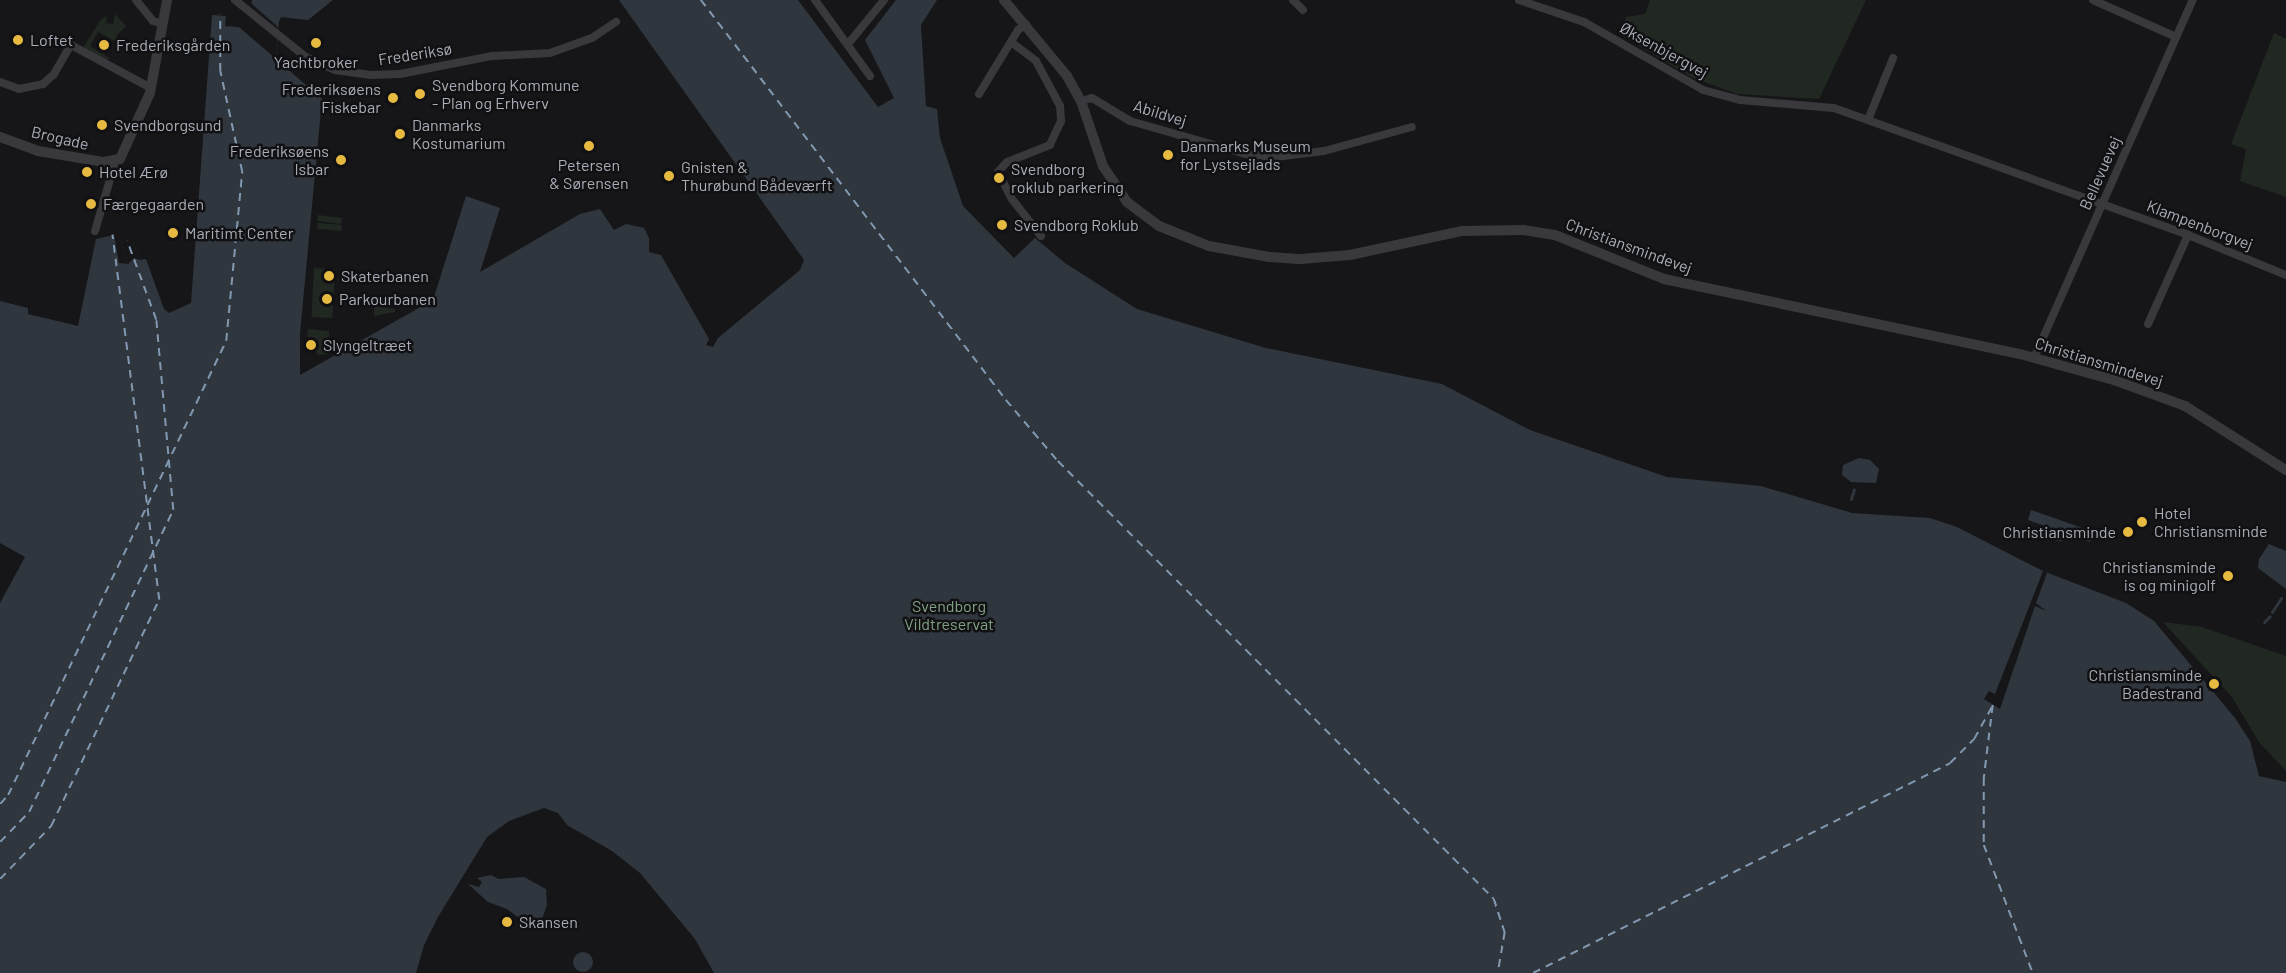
<!DOCTYPE html>
<html>
<head>
<meta charset="utf-8">
<style>
  body { margin:0 }
  #map { position:relative; width:2286px; height:973px; overflow:hidden; background:#161618; font-family:Barlow,sans-serif }
  div>[style] { position:absolute }
  [style*='--x'] { left:calc(var(--x)*1px); top:calc(var(--y)*1px); width:calc(var(--w)*1px); rotate:calc(var(--a)*1deg) }
  .green>* { inset:0; background:#212822; transform-origin:0 0 }
  .water>* { inset:0; background:#2f363d }
  .round { border-radius:50% }
  .pier>* { inset:0; background:#161618 }
  .stream>* { height:3px; margin:-1.5px; padding:0 1.5px; transform-origin:1.5px; border-radius:1.5px; background:#2f363d }
  .ferry>* { height:1.5px; margin-top:-0.75px; transform-origin:0; background:repeating-linear-gradient(90deg,#8298b0 0 8px,transparent 0 14px) }
  .minor>* { height:8px; margin:-4px; padding:0 4px; transform-origin:4px; border-radius:4px; background:#38383d }
  .tertiary>* { height:10px; margin:-5px; padding:0 5px; transform-origin:5px; border-radius:5px; background:#38383d }
  .dots>* { width:16px; height:16px; translate:-50% -50%; box-sizing:border-box; border:3px solid #111113; border-radius:50% }
  span { translate:-50% -50%; white-space:nowrap; text-align:center; line-height:1.15; -webkit-text-stroke:5px #111113; paint-order:stroke }
  .poi-label { font-size:16px; color:#a9adb7 }
  .left { translate:0 -50%; text-align:left }
  .right { translate:-100% -50%; text-align:right }
  .street-label { font-size:16px; color:#a9adb7 }
  .park-label { font-size:16px; color:#81a185 }
</style>
</head>
<body>
<div id="map">
  <div class="green">
    <i style="clip-path:polygon(1650px 0,1866px 0,1819px 99px,1737px 94px,1691px 77px,1621px 35px,1626px 17px,1645px 14px)"></i>
    <i style="clip-path:polygon(115px 14px,126px 26px,116px 36px,120px 39px,118px 43px,98px 32px,90px 46px,109px 58px,107px 62px,83px 48px,101px 19px,107px 16px,106px 23px,113px 24px)"></i>
    <i style="clip-path:polygon(2274px 33px,2286px 39px,2286px 197px,2240px 181px,2246px 149px,2231px 144px)"></i>
    <i style="left:318px;top:215px;width:24px;height:6px;rotate:7deg"></i>
    <i style="left:318px;top:223px;width:24px;height:6px;rotate:5deg"></i>
    <i style="left:314px;top:268px;width:21px;height:49px;rotate:3deg"></i>
    <i style="clip-path:polygon(374px 306px,395px 309px,395px 312px,374px 316px)"></i>
    <i style="clip-path:polygon(308px 329px,329px 331px,328px 354px,319px 355px,307px 346px)"></i>
    <i style="clip-path:polygon(2163px 622px,2202px 627px,2286px 656px,2286px 771px,2259px 742px,2232px 697px)"></i>
  </div>
  <div class="water">
    <i style="clip-path:polygon(252px 0,333px 0,308px 20px,281px 17px,279px 22px,276px 59px,322px 99px,300px 334px,300px 375px,433px 300px,466px 196px,500px 208px,480px 272px,580px 214px,600px 209px,614px 230px,626px 224px,644px 228px,649px 238px,649px 252px,661px 255px,709px 339px,706px 345px,713px 347px,718px 338px,800px 270px,804px 260px,619px 0,798px 0,878px 107px,894px 98px,865px 40px,896px 0,937px 0,921px 25px,926px 106px,937px 109px,940px 138px,963px 206px,1014px 258px,1035px 238px,1065px 263px,1137px 309px,1266px 348px,1442px 384px,1530px 430px,1667px 477px,1761px 486px,1852px 513px,1930px 518px,1957px 527px,2043px 571px,2126px 603px,2154px 621px,2235px 718px,2250px 741px,2259px 776px,2286px 782px,2286px 973px,714px 973px,695px 939px,640px 873px,612px 851px,567px 825px,558px 813px,544px 808px,509px 821px,487px 837px,438px 917px,424px 945px,416px 973px,0 973px,0 603px,25px 557px,0 543px,0 301px,28px 308px,28px 314px,78px 326px,96px 239px,114px 235px,119px 263px,128px 264px,121px 243px,132px 239px,140px 260px,146px 259px,164px 309px,169px 313px,191px 303px,212px 15px,226px 16px,225px 26px,249px 28px)"></i>
    <i style="clip-path:polygon(1859px 458px,1870px 460px,1879px 469px,1876px 483px,1851px 482px,1842px 475px,1843px 465px)"></i>
    <i style="clip-path:polygon(2031px 510px,2094px 532px,2090px 542px,2068px 534px,2062px 541px,2056px 541px,2050px 536px,2051px 528px,2028px 520px)"></i>
    <i style="clip-path:polygon(2269px 544px,2286px 551px,2286px 589px,2258px 568px,2259px 559px)"></i>
    <i style="clip-path:polygon(491px 875px,499px 879px,524px 877px,546px 889px,547px 905px,540px 925px,530px 926px,507px 909px,488px 902px,468px 884px,479px 887px,482px 882px,477px 878px)"></i>
    <i class="round" style="left:573px;top:952px;width:20px;height:20px"></i>
  </div>
  <div class="pier">
    <i style="clip-path:polygon(251px 3px,278px 27px,276px 59px,239px 27px,249px 27px)"></i>
    <i style="clip-path:polygon(132px 239px,140px 260px,134px 258px,128px 264px,121px 243px)"></i>
    <i style="clip-path:polygon(2043px 571px,2047px 573px,2036px 603px,2046px 611px,2035px 606px,2000px 709px,1984px 699px,1989px 691px,1995px 694px)"></i>
  </div>
  <div class="stream">
    <i style="--x:1851;--y:499;--w:10;--a:-73"></i>
    <i style="--x:2272;--y:612;--w:17;--a:-57"></i>
    <i style="--x:2264;--y:622;--w:8;--a:-45"></i>
  </div>
  <div class="ferry">
    <i style="--x:701;--y:0;--w:503;--a:52.67"></i>
    <i style="--x:1006;--y:400;--w:80;--a:49.6"></i>
    <i style="--x:1058;--y:461;--w:618;--a:45.13"></i>
    <i style="--x:1494;--y:899;--w:35;--a:72"></i>
    <i style="--x:1505;--y:932;--w:42;--a:99.7"></i>
    <i style="--x:0;--y:804;--w:12;--a:-48"></i>
    <i style="--x:8;--y:795;--w:504;--a:-64.35"></i>
    <i style="--x:226;--y:341;--w:170;--a:-84.6"></i>
    <i style="--x:242;--y:172;--w:103;--a:-102.3"></i>
    <i style="--x:220;--y:71;--w:56;--a:-90"></i>
    <i style="--x:0;--y:842;--w:42;--a:-46"></i>
    <i style="--x:29;--y:812;--w:335;--a:-64.5"></i>
    <i style="--x:173;--y:510;--w:191;--a:-95.1"></i>
    <i style="--x:156;--y:320;--w:84;--a:-110.2"></i>
    <i style="--x:0;--y:879;--w:74;--a:-46.1"></i>
    <i style="--x:51;--y:826;--w:250;--a:-64.5"></i>
    <i style="--x:159;--y:600;--w:368;--a:-97.3"></i>
    <i style="--x:1533;--y:973;--w:467;--a:-26.7"></i>
    <i style="--x:1950;--y:763;--w:34;--a:-45"></i>
    <i style="--x:1974;--y:739;--w:39;--a:-61"></i>
    <i style="--x:1993;--y:705;--w:74;--a:97"></i>
    <i style="--x:1984;--y:778;--w:67;--a:90"></i>
    <i style="--x:1984;--y:845;--w:137;--a:69.1"></i>
  </div>
  <div class="minor">
    <i style="--x:136;--y:0;--w:27;--a:51"></i>
    <i style="--x:153;--y:21;--w:9;--a:18"></i>
    <i style="--x:235;--y:0;--w:91;--a:38.8"></i>
    <i style="--x:306;--y:57;--w:32;--a:24"></i>
    <i style="--x:335;--y:70;--w:36;--a:8"></i>
    <i style="--x:371;--y:75;--w:29;--a:-2"></i>
    <i style="--x:400;--y:74;--w:94;--a:-11.1"></i>
    <i style="--x:492;--y:56;--w:58;--a:-3"></i>
    <i style="--x:550;--y:53;--w:45;--a:-19.7"></i>
    <i style="--x:592;--y:38;--w:29;--a:-34"></i>
    <i style="--x:815;--y:0;--w:94;--a:54.1"></i>
    <i style="--x:1293;--y:0;--w:14;--a:45"></i>
    <i style="--x:1519;--y:0;--w:69;--a:18.7"></i>
    <i style="--x:1584;--y:22;--w:137;--a:29.7"></i>
    <i style="--x:1703;--y:90;--w:38;--a:15"></i>
    <i style="--x:1740;--y:100;--w:94;--a:4.9"></i>
    <i style="--x:1834;--y:108;--w:376;--a:19.7"></i>
    <i style="--x:2188;--y:235;--w:106;--a:22.2"></i>
    <i style="--x:2093;--y:0;--w:91;--a:24"></i>
    <i style="--x:1011;--y:42;--w:31;--a:37"></i>
    <i style="--x:1036;--y:61;--w:51;--a:61.9"></i>
    <i style="--x:1060;--y:106;--w:15;--a:86"></i>
    <i style="--x:1061;--y:121;--w:26;--a:115"></i>
    <i style="--x:1050;--y:145;--w:46;--a:158.4"></i>
    <i style="--x:1007;--y:162;--w:13;--a:132"></i>
    <i style="--x:998;--y:172;--w:30;--a:63"></i>
    <i style="--x:1012;--y:199;--w:47;--a:51.9"></i>
    <i style="--x:848;--y:44;--w:57;--a:-50.7"></i>
    <i style="--x:0;--y:82;--w:20;--a:20"></i>
    <i style="--x:19;--y:89;--w:25;--a:-12"></i>
    <i style="--x:43;--y:84;--w:15;--a:-42"></i>
    <i style="--x:54;--y:74;--w:34;--a:-60"></i>
    <i style="--x:71;--y:45;--w:91;--a:28.3"></i>
    <i style="--x:979;--y:94;--w:75;--a:-58.6"></i>
    <i style="--x:1018;--y:30;--w:10;--a:-37"></i>
    <i style="--x:1081;--y:101;--w:11;--a:-15"></i>
    <i style="--x:1092;--y:98;--w:44;--a:31.2"></i>
    <i style="--x:1130;--y:121;--w:121;--a:15.9"></i>
    <i style="--x:1246;--y:154;--w:29;--a:6"></i>
    <i style="--x:1275;--y:157;--w:49;--a:-7"></i>
    <i style="--x:1324;--y:151;--w:91;--a:-15.3"></i>
    <i style="--x:1868;--y:120;--w:67;--a:-68"></i>
    <i style="--x:95;--y:231;--w:72;--a:-73.8"></i>
    <i style="--x:2148;--y:324;--w:98;--a:-65.8"></i>
    <i style="--x:2034;--y:358;--w:392;--a:-66.1"></i>
  </div>
  <div class="tertiary">
    <i style="--x:1004;--y:0;--w:99;--a:50.3"></i>
    <i style="--x:1067;--y:76;--w:29;--a:61"></i>
    <i style="--x:1081;--y:101;--w:69;--a:71.3"></i>
    <i style="--x:1103;--y:166;--w:43;--a:56.3"></i>
    <i style="--x:1127;--y:202;--w:40;--a:37"></i>
    <i style="--x:1159;--y:226;--w:54;--a:21.8"></i>
    <i style="--x:1209;--y:246;--w:61;--a:10.4"></i>
    <i style="--x:1269;--y:257;--w:32;--a:4"></i>
    <i style="--x:1301;--y:259;--w:49;--a:-4.7"></i>
    <i style="--x:1350;--y:255;--w:115;--a:-12.1"></i>
    <i style="--x:1462;--y:231;--w:61;--a:-0.9"></i>
    <i style="--x:1523;--y:230;--w:32;--a:9"></i>
    <i style="--x:1555;--y:235;--w:118;--a:22"></i>
    <i style="--x:1664;--y:279;--w:364;--a:11.9"></i>
    <i style="--x:2020;--y:354;--w:98;--a:15.5"></i>
    <i style="--x:2114;--y:380;--w:76;--a:20.1"></i>
    <i style="--x:2185;--y:406;--w:120;--a:32.4"></i>
    <i style="--x:0;--y:137;--w:40;--a:20.2"></i>
    <i style="--x:38;--y:151;--w:67;--a:9.5"></i>
    <i style="--x:104;--y:162;--w:16;--a:-11"></i>
    <i style="--x:120;--y:159;--w:72;--a:-65.6"></i>
    <i style="--x:150;--y:93;--w:95;--a:-79.6"></i>
  </div>
  <div class="dots">
    <i style="left:18px;top:40px;background:#e6b940"></i>
    <i style="left:316px;top:43px;background:#e6b940"></i>
    <i style="left:104px;top:45px;background:#e6b940"></i>
    <i style="left:420px;top:94px;background:#e6b940"></i>
    <i style="left:393px;top:98px;background:#e6b940"></i>
    <i style="left:102px;top:125px;background:#e6b940"></i>
    <i style="left:400px;top:134px;background:#e6b940"></i>
    <i style="left:589px;top:146px;background:#e6b940"></i>
    <i style="left:1168px;top:155px;background:#e6b940"></i>
    <i style="left:341px;top:160px;background:#e6b940"></i>
    <i style="left:87px;top:172px;background:#e6b940"></i>
    <i style="left:669px;top:176px;background:#e6b940"></i>
    <i style="left:999px;top:178px;background:#e6b940"></i>
    <i style="left:91px;top:204px;background:#e6b940"></i>
    <i style="left:1002px;top:225px;background:#e6b940"></i>
    <i style="left:173px;top:233px;background:#e6b940"></i>
    <i style="left:329px;top:276px;background:#e6b940"></i>
    <i style="left:327px;top:299px;background:#e6b940"></i>
    <i style="left:311px;top:345px;background:#e6b940"></i>
    <i style="left:2142px;top:522px;background:#e6b940"></i>
    <i style="left:2128px;top:532px;background:#e6b940"></i>
    <i style="left:2228px;top:576px;background:#e6b940"></i>
    <i style="left:2214px;top:684px;background:#e6b940"></i>
    <i style="left:507px;top:922px;background:#e6b940"></i>
  </div>
  <div class="poi-label">
    <span class="left" style="left:30px;top:40px">Loftet</span>
    <span class="left" style="left:116px;top:45px">Frederiksgården</span>
    <span style="left:316px;top:62px">Yachtbroker</span>
    <span class="left" style="left:432px;top:94px">Svendborg Kommune<br>- Plan og Erhverv</span>
    <span class="right" style="left:381px;top:98px">Frederiksøens<br>Fiskebar</span>
    <span class="left" style="left:114px;top:125px">Svendborgsund</span>
    <span class="left" style="left:412px;top:134px">Danmarks<br>Kostumarium</span>
    <span class="left" style="left:1180px;top:155px">Danmarks Museum<br>for Lystsejlads</span>
    <span class="right" style="left:329px;top:160px">Frederiksøens<br>Isbar</span>
    <span style="left:589px;top:174px">Petersen<br>&amp; Sørensen</span>
    <span class="left" style="left:681px;top:176px">Gnisten &amp;<br>Thurøbund Bådeværft</span>
    <span class="left" style="left:1011px;top:178px">Svendborg<br>roklub parkering</span>
    <span class="left" style="left:99px;top:172px">Hotel Ærø</span>
    <span class="left" style="left:103px;top:204px">Færgegaarden</span>
    <span class="left" style="left:1014px;top:225px">Svendborg Roklub</span>
    <span class="left" style="left:185px;top:233px">Maritimt Center</span>
    <span class="left" style="left:341px;top:276px">Skaterbanen</span>
    <span class="left" style="left:339px;top:299px">Parkourbanen</span>
    <span class="left" style="left:323px;top:345px">Slyngeltræet</span>
    <span class="left" style="left:2154px;top:522px">Hotel<br>Christiansminde</span>
    <span class="right" style="left:2116px;top:532px">Christiansminde</span>
    <span class="right" style="left:2216px;top:576px">Christiansminde<br>is og minigolf</span>
    <span class="right" style="left:2202px;top:684px">Christiansminde<br>Badestrand</span>
    <span class="left" style="left:519px;top:922px">Skansen</span>
  </div>
  <div class="street-label">
    <span style="left:1664px;top:50px;rotate:29deg">Øksenbjergvej</span>
    <span style="left:415px;top:54px;rotate:-9deg">Frederiksø</span>
    <span style="left:1160px;top:113px;rotate:17deg">Abildvej</span>
    <span style="left:60px;top:138px;rotate:13deg">Brogade</span>
    <span style="left:2100px;top:173px;rotate:-66deg">Bellevuevej</span>
    <span style="left:2200px;top:225px;rotate:21deg">Klampenborgvej</span>
    <span style="left:1629px;top:246px;rotate:20deg">Christiansmindevej</span>
    <span style="left:2099px;top:362px;rotate:17deg">Christiansmindevej</span>
  </div>
  <div class="park-label">
    <span style="left:949px;top:615px">Svendborg<br>Vildtreservat</span>
  </div>
</div>
</body>
</html>
